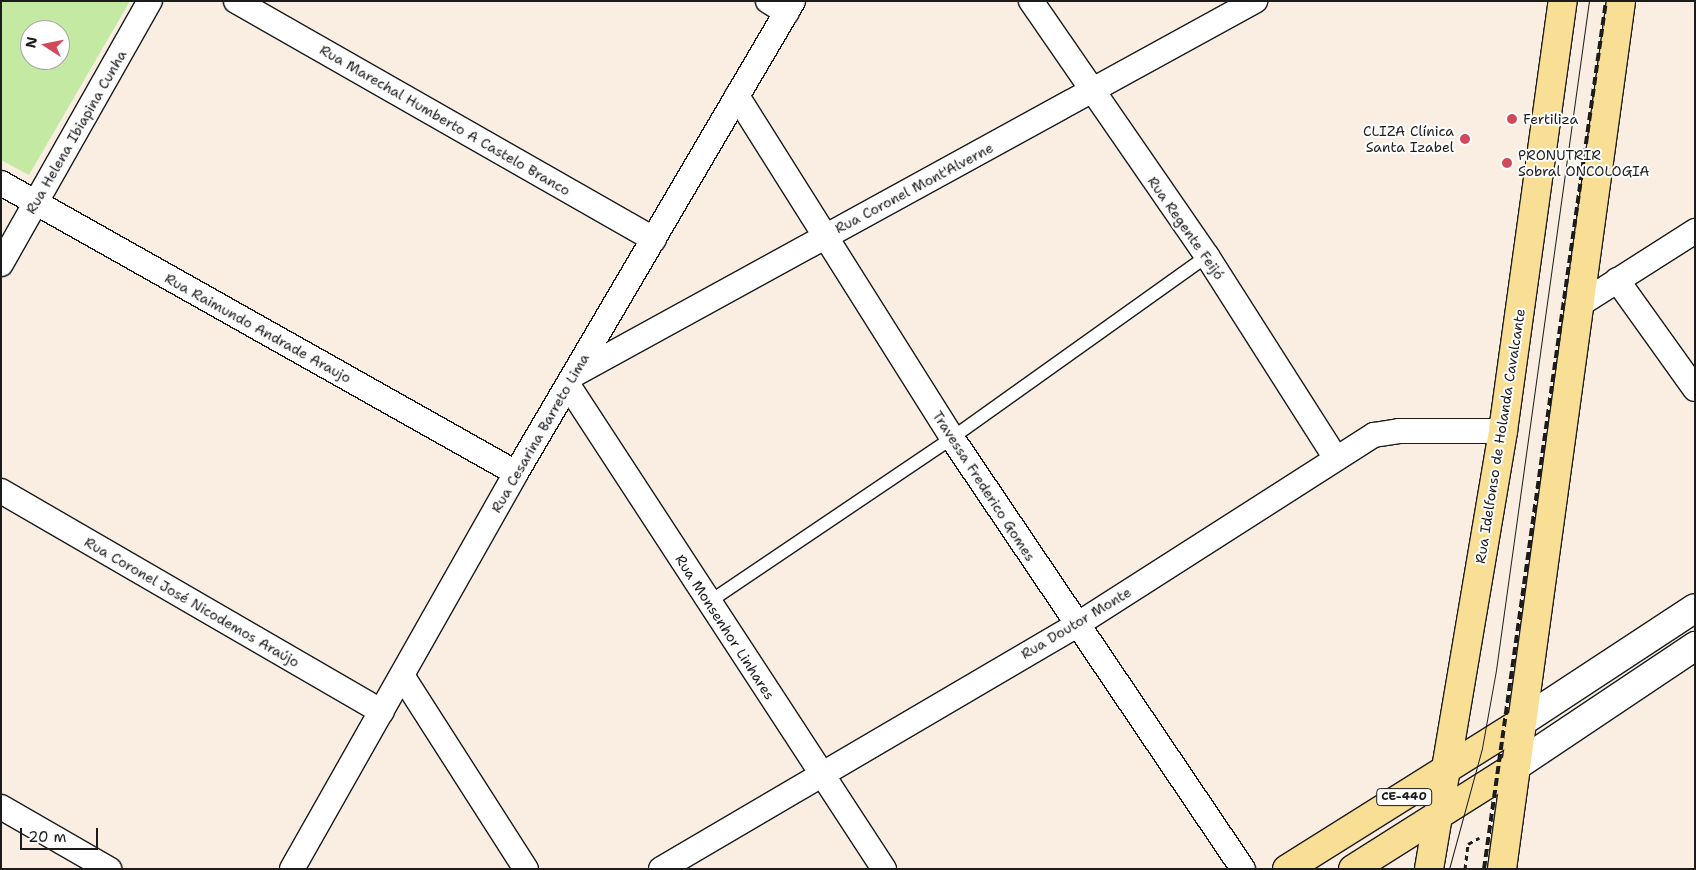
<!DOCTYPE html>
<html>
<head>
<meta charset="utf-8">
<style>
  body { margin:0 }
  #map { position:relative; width:1696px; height:870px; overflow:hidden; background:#f9eee1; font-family:"Shantell Sans",sans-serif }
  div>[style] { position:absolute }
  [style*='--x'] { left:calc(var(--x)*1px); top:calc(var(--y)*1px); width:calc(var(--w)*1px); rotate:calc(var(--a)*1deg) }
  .green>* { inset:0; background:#c4e9a3 }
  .path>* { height:3px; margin-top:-1.5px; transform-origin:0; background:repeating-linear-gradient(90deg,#1c1c1c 0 5px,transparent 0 9px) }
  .roads { filter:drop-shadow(1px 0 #1c1c1c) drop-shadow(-1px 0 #1c1c1c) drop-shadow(0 1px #1c1c1c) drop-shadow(0 -1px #1c1c1c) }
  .service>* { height:12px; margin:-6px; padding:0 6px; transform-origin:6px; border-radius:6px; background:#fff }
  .minor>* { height:24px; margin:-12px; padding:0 12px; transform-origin:12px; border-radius:12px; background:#fff }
  .tertiary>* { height:28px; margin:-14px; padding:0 14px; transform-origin:14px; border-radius:14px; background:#fff }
  .primary>* { height:28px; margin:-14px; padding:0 14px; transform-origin:14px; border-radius:14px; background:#f9df96 }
  .tram>* { height:1px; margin:-0.5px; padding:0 0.5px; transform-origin:0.5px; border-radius:0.5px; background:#1c1c1c }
  .rail>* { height:4px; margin-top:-2px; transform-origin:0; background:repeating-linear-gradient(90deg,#1c1c1c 0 8px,transparent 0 12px) }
  .dots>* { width:14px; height:14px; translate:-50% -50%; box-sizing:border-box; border:2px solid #fff; border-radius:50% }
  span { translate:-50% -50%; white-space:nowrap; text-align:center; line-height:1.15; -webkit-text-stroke:4px #fff; paint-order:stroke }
  .shield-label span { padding:1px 4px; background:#fff; border:1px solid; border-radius:4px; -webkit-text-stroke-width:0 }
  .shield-label { font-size:12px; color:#1c1c1c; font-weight:700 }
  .poi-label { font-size:14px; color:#1c1c1c }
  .left { translate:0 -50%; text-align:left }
  .right { translate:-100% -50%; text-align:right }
  .street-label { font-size:14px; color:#1c1c1c }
  .frame { position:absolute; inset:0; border:2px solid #1c1c1c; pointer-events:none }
  .north { position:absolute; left:20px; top:20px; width:50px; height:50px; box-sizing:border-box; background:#fff; border:1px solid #a4a4a4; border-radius:50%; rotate:281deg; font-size:14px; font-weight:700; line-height:20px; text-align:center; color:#1c1c1c }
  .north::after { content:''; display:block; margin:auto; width:18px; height:22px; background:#d1495b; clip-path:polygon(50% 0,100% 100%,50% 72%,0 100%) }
  .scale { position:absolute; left:20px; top:828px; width:78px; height:22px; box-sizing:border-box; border:2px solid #1c1c1c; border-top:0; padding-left:6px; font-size:15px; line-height:18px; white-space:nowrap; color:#1c1c1c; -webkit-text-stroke:4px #fff; paint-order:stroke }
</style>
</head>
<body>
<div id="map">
  <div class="green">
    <i style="clip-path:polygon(evenodd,1px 1px,130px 1px,29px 175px,1px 160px,1px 1px,30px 30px,60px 30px,60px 60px,30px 60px,30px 30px)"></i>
  </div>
  <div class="path">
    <i style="--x:1465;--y:869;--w:25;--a:-83"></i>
    <i style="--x:1468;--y:844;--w:13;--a:-29"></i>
  </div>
  <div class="roads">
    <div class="service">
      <i style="--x:709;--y:602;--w:293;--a:-34"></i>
      <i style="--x:952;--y:438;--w:313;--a:-35.5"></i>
    </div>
    <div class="minor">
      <i style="--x:236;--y:1;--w:481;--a:29.7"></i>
      <i style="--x:768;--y:1;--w:22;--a:32"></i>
      <i style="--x:1031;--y:1;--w:310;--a:55.4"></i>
      <i style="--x:1207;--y:256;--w:238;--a:57.5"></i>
      <i style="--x:737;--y:96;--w:404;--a:57.8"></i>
      <i style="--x:952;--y:438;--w:520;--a:55.97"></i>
      <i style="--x:1;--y:183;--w:591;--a:29.38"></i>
      <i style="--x:1;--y:264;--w:302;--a:-60.5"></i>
      <i style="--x:1617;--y:280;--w:134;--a:54.4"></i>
      <i style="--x:1579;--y:305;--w:138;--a:-32.5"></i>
      <i style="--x:575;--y:374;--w:776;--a:-28.75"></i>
      <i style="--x:568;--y:385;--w:578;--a:56.86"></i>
      <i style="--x:1;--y:491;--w:440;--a:30.1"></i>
      <i style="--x:403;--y:677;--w:228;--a:57.4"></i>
      <i style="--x:1;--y:807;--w:125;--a:29.9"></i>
      <i style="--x:292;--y:869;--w:455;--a:-60.5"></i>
      <i style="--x:516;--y:473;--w:547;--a:-59.59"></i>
      <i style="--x:661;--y:869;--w:480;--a:-30.4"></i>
      <i style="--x:1075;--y:626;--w:355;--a:-32.6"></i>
      <i style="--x:1374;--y:435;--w:25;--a:-9"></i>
      <i style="--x:1399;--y:431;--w:104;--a:0"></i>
    </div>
    <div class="tertiary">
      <i style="--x:1520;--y:723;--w:209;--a:-33.3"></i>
      <i style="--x:1516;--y:766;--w:216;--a:-33.8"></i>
    </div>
    <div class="primary">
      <i style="--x:1287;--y:869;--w:275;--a:-32.1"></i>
      <i style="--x:1353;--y:869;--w:193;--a:-32.3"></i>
      <i style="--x:1429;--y:869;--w:444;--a:-80.4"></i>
      <i style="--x:1503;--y:431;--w:434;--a:-82.1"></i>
      <i style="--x:1502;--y:869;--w:876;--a:-82.19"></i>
    </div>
  </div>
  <div class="tram">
    <i style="--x:1449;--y:869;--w:125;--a:-74.7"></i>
    <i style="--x:1482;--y:748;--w:79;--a:-79.8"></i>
    <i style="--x:1496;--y:670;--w:675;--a:-82.09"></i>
  </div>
  <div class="rail">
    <i style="--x:1484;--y:869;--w:877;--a:-82"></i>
  </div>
  <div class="dots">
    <i style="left:1512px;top:119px;background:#d1495b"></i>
    <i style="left:1465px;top:139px;background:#d1495b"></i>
    <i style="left:1507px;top:163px;background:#d1495b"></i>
  </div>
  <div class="shield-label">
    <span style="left:1404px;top:797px">CE-440</span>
  </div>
  <div class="poi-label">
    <span class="left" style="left:1523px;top:119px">Fertiliza</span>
    <span class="right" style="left:1454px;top:139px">CLIZA Clínica<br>Santa Izabel</span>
    <span class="left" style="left:1518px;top:163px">PRONUTRIR<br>Sobral ONCOLOGIA</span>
  </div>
  <div class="street-label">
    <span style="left:445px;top:120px;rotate:30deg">Rua Marechal Humberto A Castelo Branco</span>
    <span style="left:76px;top:132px;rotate:-60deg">Rua Helena Ibiapina Cunha</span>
    <span style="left:914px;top:188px;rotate:-28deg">Rua Coronel Mont'Alverne</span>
    <span style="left:1186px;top:228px;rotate:55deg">Rua Regente Feijó</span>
    <span style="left:258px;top:328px;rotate:29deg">Rua Raimundo Andrade Araujo</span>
    <span style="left:540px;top:433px;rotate:-60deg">Rua Cesarina Barreto Lima</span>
    <span style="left:1500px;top:436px;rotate:-81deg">Rua Idelfonso de Holanda Cavalcante</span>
    <span style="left:984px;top:486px;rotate:57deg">Travessa Frederico Gomes</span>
    <span style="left:192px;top:602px;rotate:30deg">Rua Coronel José Nicodemos Araújo</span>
    <span style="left:1076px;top:623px;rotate:-31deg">Rua Doutor Monte</span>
    <span style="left:725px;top:627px;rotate:57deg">Rua Monsenhor Linhares</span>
  </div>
  <div class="frame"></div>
  <div class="north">N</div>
  <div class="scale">20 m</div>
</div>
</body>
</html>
